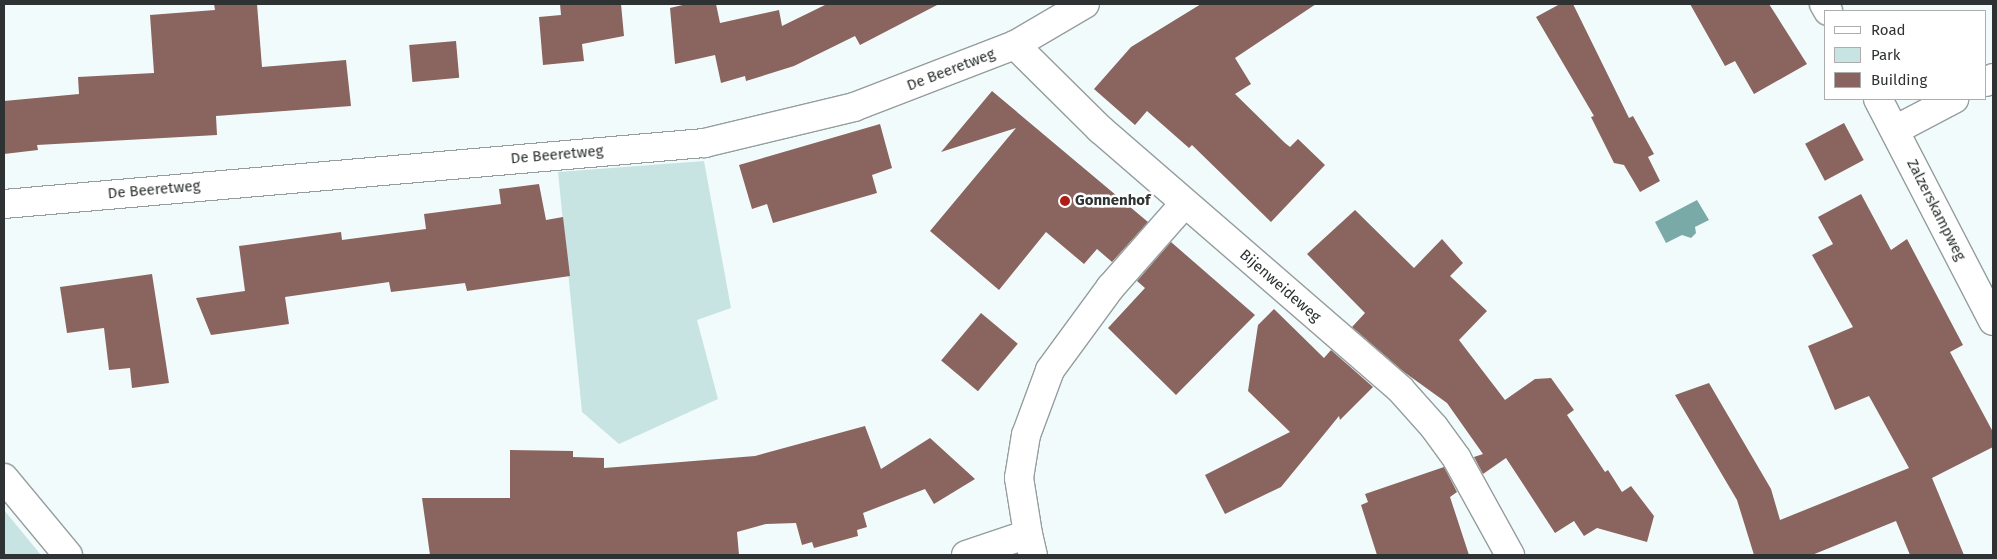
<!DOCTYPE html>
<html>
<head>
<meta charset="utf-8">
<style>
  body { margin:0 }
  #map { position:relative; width:1997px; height:559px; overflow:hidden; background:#f2fbfb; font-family:"Fira Sans",sans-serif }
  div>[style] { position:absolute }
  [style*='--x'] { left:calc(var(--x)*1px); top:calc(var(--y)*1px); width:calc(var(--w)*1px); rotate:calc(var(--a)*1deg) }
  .green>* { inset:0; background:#c7e4e3 }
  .water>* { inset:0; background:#7aaaa8 }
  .building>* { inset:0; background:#8a645e; transform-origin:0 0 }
  .roads { filter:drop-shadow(1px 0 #959e9d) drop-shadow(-1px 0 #959e9d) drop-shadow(0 1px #959e9d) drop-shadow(0 -1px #959e9d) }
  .street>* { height:28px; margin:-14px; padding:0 14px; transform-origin:14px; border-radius:14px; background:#fff }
  .secondary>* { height:28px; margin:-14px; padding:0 14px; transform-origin:14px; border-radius:14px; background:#fff }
  .dots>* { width:14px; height:14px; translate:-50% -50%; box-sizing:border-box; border:2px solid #fff; border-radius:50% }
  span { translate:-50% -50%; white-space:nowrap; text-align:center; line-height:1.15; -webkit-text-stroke:5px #fff; paint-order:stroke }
  .street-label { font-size:15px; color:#2f3232 }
  .poi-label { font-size:15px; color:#2f3232; font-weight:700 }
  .left { translate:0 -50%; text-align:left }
  .frame { position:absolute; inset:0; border:5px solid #2f3232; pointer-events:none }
  .legend { position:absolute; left:1824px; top:10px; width:162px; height:90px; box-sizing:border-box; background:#fff; border:1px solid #acadad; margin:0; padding:6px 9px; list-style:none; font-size:15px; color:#2f3232 }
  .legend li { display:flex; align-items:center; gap:10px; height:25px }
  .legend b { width:25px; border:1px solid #acadad }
</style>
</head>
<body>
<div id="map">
  <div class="green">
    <i style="clip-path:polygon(704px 161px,731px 308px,697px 320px,718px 399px,619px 444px,582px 412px,558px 172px)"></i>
    <i style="clip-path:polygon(4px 510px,41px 555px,4px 555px)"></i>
  </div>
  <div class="water">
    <i style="clip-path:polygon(1697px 200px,1709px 220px,1695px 227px,1696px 233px,1691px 238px,1682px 235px,1666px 243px,1655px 222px)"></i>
  </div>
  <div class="building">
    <i style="clip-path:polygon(214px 4px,257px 4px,262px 67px,346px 60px,351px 106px,216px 116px,217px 135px,37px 145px,38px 150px,4px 154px,4px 101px,79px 94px,78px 77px,154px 73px,150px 15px,215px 10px)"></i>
    <i style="clip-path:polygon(560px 4px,621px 4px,624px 36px,582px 44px,584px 61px,543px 65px,539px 17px,561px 15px)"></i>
    <i style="clip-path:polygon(687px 4px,716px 4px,720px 23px,779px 10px,782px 26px,827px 4px,939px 4px,860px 45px,855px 36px,794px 66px,746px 81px,745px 76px,721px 83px,715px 55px,675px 64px,670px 8px)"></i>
    <i style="clip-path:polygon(1201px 4px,1316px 4px,1235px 58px,1251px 84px,1235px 94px,1285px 143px,1290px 147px,1298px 139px,1325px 165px,1271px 222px,1192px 145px,1189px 148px,1147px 111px,1135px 125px,1094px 89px,1131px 47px)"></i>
    <i style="clip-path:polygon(1560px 4px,1573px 4px,1629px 118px,1633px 116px,1654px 154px,1648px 157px,1660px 181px,1640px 192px,1624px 165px,1614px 163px,1591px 117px,1594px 116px,1536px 17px)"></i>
    <i style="clip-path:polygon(1690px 4px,1769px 4px,1807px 64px,1754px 94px,1735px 61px,1725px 66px)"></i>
    <i style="left:456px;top:41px;width:37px;height:47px;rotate:85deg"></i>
    <i style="clip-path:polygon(992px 91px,1148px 222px,1112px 262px,1097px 249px,1084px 264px,1046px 232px,999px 290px,930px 231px,1016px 128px,941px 152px)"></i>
    <i style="left:1844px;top:123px;width:42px;height:44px;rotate:62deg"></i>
    <i style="clip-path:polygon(880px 124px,892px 168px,872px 175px,877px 193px,773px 223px,767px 204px,752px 209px,739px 165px)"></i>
    <i style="clip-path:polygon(539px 184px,546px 220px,563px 217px,570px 276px,467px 291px,465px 283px,391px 292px,389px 282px,285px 297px,289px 324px,211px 335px,196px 298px,245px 291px,239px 246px,341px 232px,342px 240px,426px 229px,424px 214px,501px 204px,499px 189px)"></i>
    <i style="clip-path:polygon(1861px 194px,1891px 250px,1907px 239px,1963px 345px,1950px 352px,1993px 432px,1993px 447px,1932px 478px,1964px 555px,1910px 555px,1896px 521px,1812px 555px,1754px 555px,1737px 500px,1675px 395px,1709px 383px,1771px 489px,1780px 520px,1909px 468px,1869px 396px,1835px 410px,1808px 346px,1853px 327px,1812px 255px,1833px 244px,1818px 217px)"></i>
    <i style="clip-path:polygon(1355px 210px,1414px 268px,1442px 239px,1463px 263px,1450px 276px,1487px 311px,1459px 340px,1505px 400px,1535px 379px,1551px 378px,1574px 410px,1567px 415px,1605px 472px,1608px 470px,1622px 492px,1631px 486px,1654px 516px,1647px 542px,1597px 528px,1584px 536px,1574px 521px,1555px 533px,1506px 458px,1483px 474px,1474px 457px,1483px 454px,1447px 403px,1404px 372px,1352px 327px,1365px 313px,1307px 254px)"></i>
    <i style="clip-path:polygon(1171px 242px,1255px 315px,1176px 395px,1108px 328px,1145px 288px,1137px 281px)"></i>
    <i style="clip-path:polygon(152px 274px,169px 383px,132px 388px,130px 368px,109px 370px,104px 328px,67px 333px,60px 287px)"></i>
    <i style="clip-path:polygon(1274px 309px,1324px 358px,1331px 350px,1373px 387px,1340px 420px,1339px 416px,1281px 487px,1225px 514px,1205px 475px,1290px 432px,1248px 391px,1258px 325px)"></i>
    <i style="left:981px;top:313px;width:48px;height:62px;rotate:40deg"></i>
    <i style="clip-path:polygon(865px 426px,881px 469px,930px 438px,975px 479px,934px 504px,925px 489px,863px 513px,867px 527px,857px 530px,858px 536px,814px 548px,812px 542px,802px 545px,796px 523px,766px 524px,737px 532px,739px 555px,430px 555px,422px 498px,510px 498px,510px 450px,573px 451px,573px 457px,604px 458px,604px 468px,669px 463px,755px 456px)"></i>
    <i style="clip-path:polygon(1444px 467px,1457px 492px,1450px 497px,1469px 555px,1377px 555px,1361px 505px,1368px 502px,1365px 494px)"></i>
  </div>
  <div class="roads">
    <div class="street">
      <i style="--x:1824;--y:4;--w:8;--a:60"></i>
      <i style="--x:1015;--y:45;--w:120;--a:44.7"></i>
      <i style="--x:1100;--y:129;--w:397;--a:40.9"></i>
      <i style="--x:1400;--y:389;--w:51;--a:48.2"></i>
      <i style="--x:1434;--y:427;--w:39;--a:54"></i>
      <i style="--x:1457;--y:459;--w:110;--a:61.1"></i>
      <i style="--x:1986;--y:82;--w:8;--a:-30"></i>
      <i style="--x:1878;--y:99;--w:250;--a:62.6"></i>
      <i style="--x:1895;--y:130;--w:67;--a:-27.7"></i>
      <i style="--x:4;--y:204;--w:703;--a:-4.98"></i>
      <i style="--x:704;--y:143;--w:154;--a:-13.5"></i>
      <i style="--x:854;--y:107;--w:173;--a:-21.1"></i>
      <i style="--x:1015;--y:45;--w:81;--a:-30.4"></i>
      <i style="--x:1028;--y:534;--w:57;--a:-99.1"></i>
      <i style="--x:1019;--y:478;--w:44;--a:-80.8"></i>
      <i style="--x:1026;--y:435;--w:69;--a:-69.7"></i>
      <i style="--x:1050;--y:370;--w:102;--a:-53.8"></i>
      <i style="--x:1110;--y:288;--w:113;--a:-48.6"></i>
      <i style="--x:966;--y:555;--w:65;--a:-18.7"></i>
      <i style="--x:1028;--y:534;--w:22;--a:77"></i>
    </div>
    <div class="secondary">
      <i style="--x:4;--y:478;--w:100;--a:50.3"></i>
    </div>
  </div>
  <div class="dots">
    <i style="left:1065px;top:201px;background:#ad1d15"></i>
  </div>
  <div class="street-label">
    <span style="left:951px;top:70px;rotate:-21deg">De Beeretweg</span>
    <span style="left:557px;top:155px;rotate:-5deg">De Beeretweg</span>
    <span style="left:154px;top:190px;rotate:-5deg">De Beeretweg</span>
    <span style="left:1936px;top:210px;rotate:63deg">Zalzerskampweg</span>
    <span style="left:1280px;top:286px;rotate:41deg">Bijenweideweg</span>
  </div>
  <div class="poi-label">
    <span class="left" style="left:1075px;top:201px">Gonnenhof</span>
  </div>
  <div class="frame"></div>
  <ul class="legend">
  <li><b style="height:6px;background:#fff"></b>Road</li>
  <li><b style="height:14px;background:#c7e4e3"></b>Park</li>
  <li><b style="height:14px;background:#8a645e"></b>Building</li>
  </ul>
</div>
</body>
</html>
